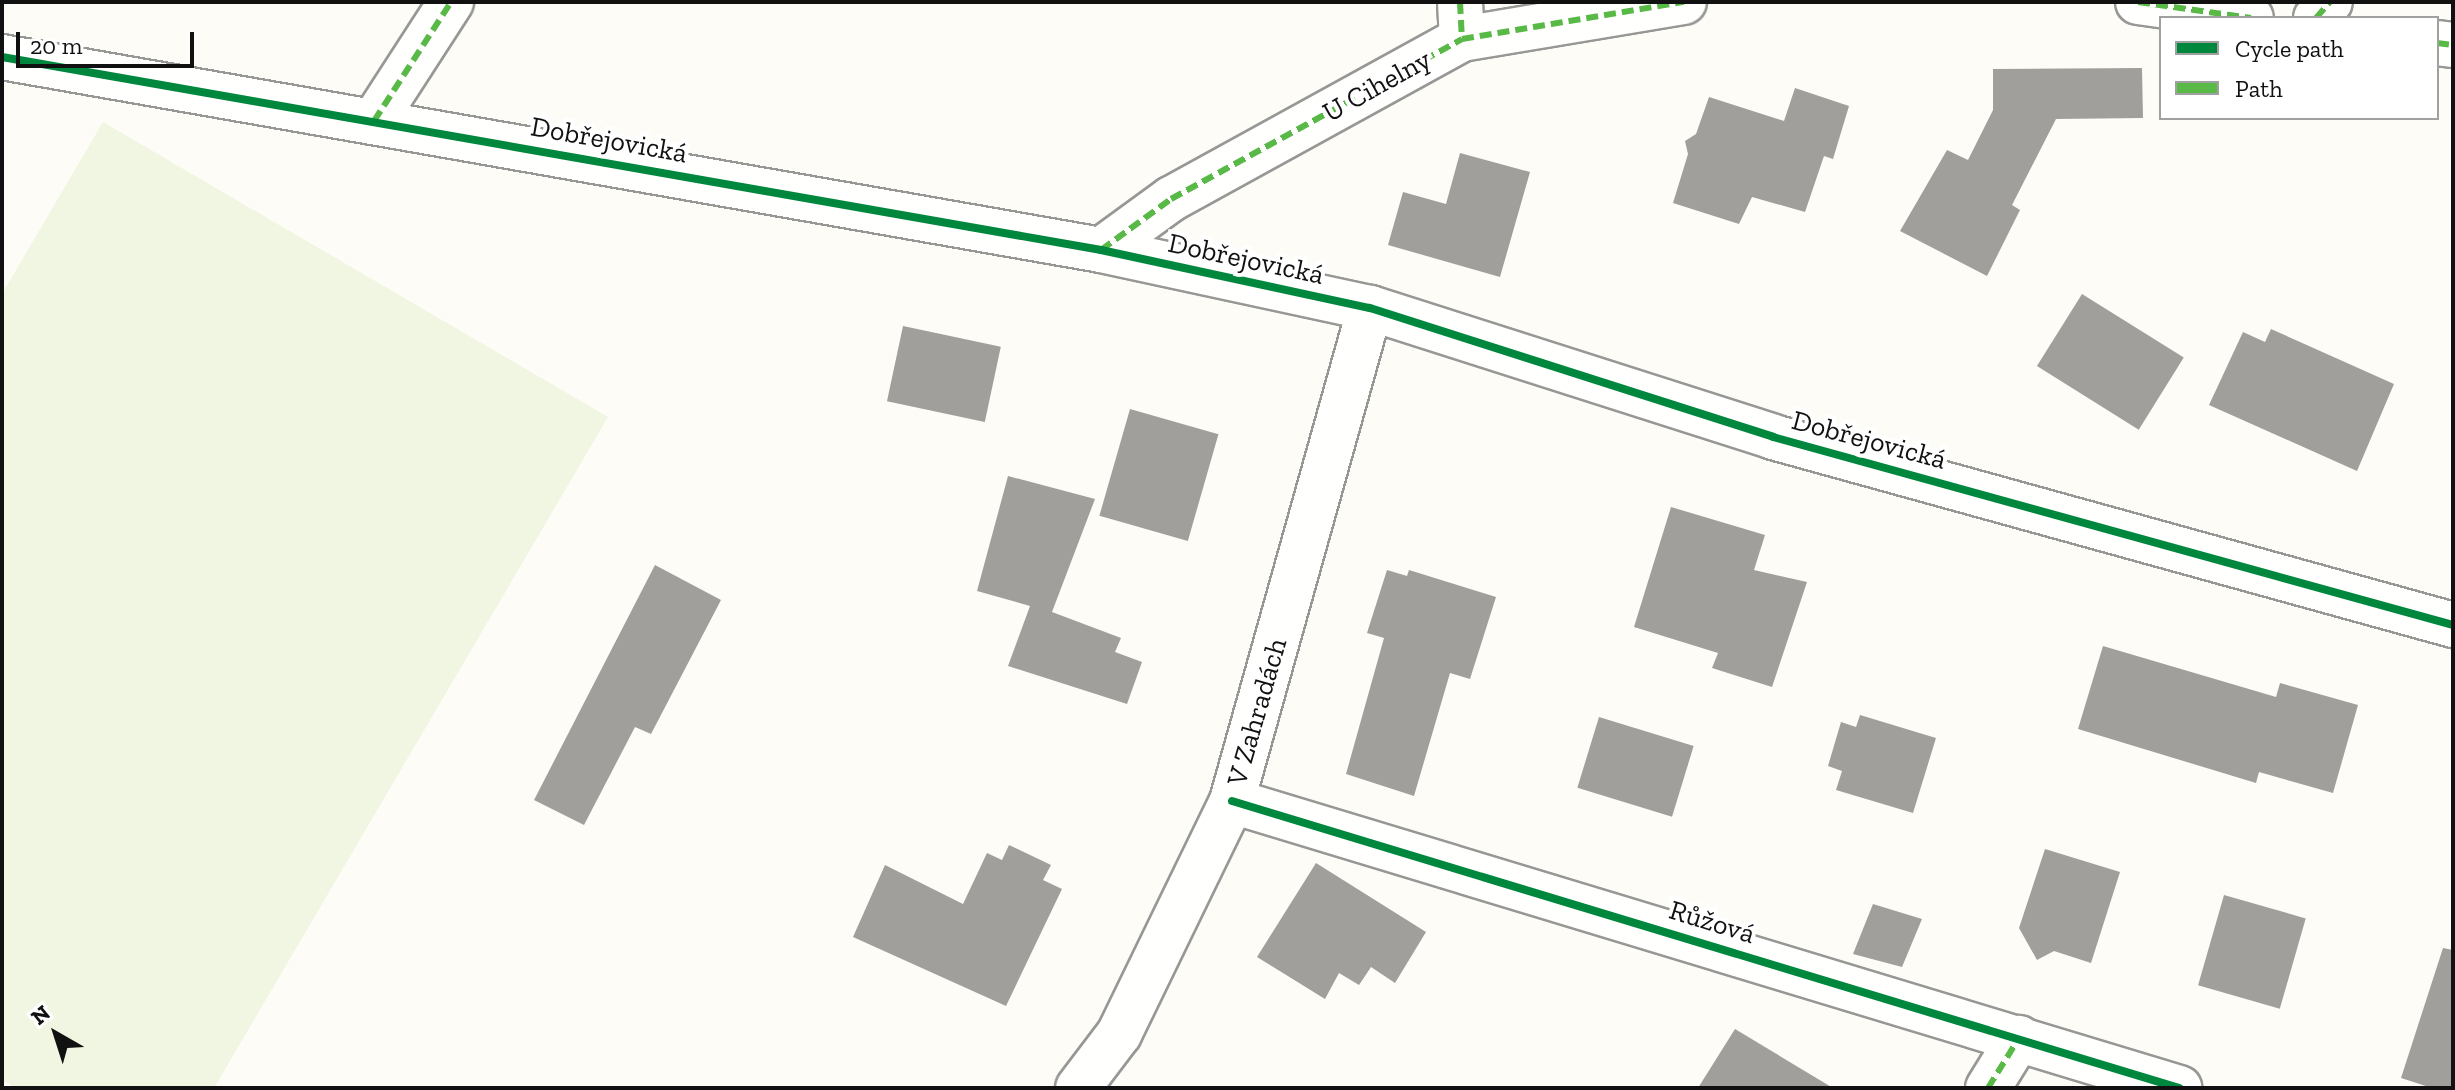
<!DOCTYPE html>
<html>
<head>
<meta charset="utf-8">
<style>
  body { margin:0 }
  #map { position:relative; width:2455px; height:1090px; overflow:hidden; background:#fdfcf7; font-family:"Zilla Slab",serif }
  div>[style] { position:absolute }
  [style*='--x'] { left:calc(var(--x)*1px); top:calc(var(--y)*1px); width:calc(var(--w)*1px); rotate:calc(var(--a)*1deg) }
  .pitch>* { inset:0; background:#f0f6e1 }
  .building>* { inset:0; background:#a19f9c; transform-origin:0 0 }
  .roads { filter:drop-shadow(2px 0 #979795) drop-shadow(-2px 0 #979795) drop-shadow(0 2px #979795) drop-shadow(0 -2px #979795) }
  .minor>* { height:44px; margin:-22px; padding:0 22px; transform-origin:22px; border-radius:22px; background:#fffffe }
  .quiet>* { height:6px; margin-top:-3px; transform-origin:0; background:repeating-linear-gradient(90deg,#58b947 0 12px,transparent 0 18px) }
  .cycleway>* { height:8px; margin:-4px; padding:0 4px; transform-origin:4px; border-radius:4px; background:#00873e }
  span { translate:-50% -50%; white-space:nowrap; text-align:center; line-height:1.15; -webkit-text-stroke:8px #fff; paint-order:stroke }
  .street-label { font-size:28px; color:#111 }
  .frame { position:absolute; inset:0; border:4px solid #111; pointer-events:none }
  .legend { position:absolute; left:2159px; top:16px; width:280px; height:104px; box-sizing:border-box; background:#fff; border:2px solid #a0a0a0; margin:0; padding:10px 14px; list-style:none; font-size:24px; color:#111 }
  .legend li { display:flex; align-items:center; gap:16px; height:40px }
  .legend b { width:40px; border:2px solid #a0a0a0 }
  .north { position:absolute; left:16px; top:994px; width:80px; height:80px; -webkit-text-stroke:6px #fff; paint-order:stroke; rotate:321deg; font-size:22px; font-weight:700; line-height:32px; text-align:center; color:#111 }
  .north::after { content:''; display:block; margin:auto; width:28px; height:36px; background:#111; clip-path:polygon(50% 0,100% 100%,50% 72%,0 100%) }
  .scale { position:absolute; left:16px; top:32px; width:178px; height:36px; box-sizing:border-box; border:4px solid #111; border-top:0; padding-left:10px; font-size:24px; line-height:28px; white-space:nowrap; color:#111; -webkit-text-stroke:6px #fff; paint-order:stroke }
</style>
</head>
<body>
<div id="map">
  <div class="pitch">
    <i style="clip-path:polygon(103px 122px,608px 417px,214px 1088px,16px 1088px,2px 1080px,2px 294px)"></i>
  </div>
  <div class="building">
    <i style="clip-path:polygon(2142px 68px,2143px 118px,2056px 119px,2012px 205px,2020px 210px,1987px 276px,1900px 231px,1947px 150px,1968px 160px,1993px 110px,1993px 69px)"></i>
    <i style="clip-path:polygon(1795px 88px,1849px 106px,1833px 159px,1824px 156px,1805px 212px,1752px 197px,1739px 224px,1673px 203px,1688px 154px,1685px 141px,1696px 134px,1709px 97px,1784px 121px)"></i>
    <i style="clip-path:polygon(1460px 153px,1530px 172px,1500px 277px,1388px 245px,1403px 192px,1446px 204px)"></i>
    <i style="left:2082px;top:294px;width:120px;height:85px;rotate:32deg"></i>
    <i style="left:903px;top:326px;width:100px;height:77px;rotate:12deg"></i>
    <i style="clip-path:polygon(2271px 329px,2394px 384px,2357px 471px,2209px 405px,2243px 332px,2265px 342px)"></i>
    <i style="left:1130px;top:409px;width:92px;height:111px;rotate:16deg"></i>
    <i style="clip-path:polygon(1008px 476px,1095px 499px,1052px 612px,1121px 638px,1115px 652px,1142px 662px,1127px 704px,1008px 666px,1030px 606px,977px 591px)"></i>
    <i style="clip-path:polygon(1671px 507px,1765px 535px,1754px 570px,1807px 582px,1772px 687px,1712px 668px,1718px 653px,1634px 627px)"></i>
    <i style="clip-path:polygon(655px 565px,721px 600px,651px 734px,635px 727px,584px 825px,534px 800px)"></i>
    <i style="clip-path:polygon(1387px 570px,1407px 576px,1409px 570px,1496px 597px,1470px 679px,1450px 673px,1414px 796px,1346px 774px,1384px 638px,1367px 633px)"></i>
    <i style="clip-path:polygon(2103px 646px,2276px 697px,2280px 683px,2358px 705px,2333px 793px,2259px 772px,2256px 783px,2078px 729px)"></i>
    <i style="clip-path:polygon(1860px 715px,1936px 738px,1913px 813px,1836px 790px,1842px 771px,1828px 766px,1841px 722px,1856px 727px)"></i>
    <i style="left:1599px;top:717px;width:99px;height:74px;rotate:17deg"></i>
    <i style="clip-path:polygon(1009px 845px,1051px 865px,1043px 880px,1062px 889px,1006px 1006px,853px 937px,885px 865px,963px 904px,987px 853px,1002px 860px)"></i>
    <i style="clip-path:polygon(2045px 849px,2120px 872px,2091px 963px,2054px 951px,2037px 960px,2019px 928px)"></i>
    <i style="clip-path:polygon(1316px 863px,1426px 932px,1395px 983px,1371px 967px,1359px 985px,1339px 973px,1325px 999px,1257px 957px)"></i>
    <i style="left:2224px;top:895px;width:85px;height:94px;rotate:16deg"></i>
    <i style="clip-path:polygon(1873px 904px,1922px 919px,1902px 967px,1853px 954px)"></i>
    <i style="clip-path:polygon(2443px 948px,2453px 950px,2453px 1088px,2432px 1088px,2401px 1078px)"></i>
    <i style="clip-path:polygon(1735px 1029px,1833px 1088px,1698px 1088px)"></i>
  </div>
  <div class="roads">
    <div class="minor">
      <i style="--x:1460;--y:2;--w:37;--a:87"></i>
      <i style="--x:2138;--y:2;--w:114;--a:8.1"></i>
      <i style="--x:2316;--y:18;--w:21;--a:-49"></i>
      <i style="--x:2437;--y:43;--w:16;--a:7"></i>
      <i style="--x:2;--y:57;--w:1116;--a:9.96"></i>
      <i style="--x:1101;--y:250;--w:275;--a:12.2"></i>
      <i style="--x:1370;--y:308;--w:423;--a:17.7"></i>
      <i style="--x:1773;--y:437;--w:706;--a:15.45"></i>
      <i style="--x:374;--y:121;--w:142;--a:-57.1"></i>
      <i style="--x:1101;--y:250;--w:87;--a:-36.1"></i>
      <i style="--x:1171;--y:199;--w:332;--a:-28.8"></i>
      <i style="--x:1462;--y:39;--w:225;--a:-9.5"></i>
      <i style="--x:1232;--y:801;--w:990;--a:16.86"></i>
      <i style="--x:1078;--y:1088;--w:68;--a:-52.8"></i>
      <i style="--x:1119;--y:1034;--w:259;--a:-64.1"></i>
      <i style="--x:1232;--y:801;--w:512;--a:-74.36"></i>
      <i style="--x:1988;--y:1088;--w:59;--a:-58.2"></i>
    </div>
  </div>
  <div class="quiet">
    <i style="--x:1460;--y:2;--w:37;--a:87"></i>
    <i style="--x:2138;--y:2;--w:114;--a:8.1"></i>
    <i style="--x:2316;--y:18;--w:21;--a:-49"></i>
    <i style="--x:2437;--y:43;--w:16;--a:7"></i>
    <i style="--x:374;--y:121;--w:142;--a:-57.1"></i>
    <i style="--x:1101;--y:250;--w:87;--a:-36.1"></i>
    <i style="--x:1171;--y:199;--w:332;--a:-28.8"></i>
    <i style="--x:1462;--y:39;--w:225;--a:-9.5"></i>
    <i style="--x:1988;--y:1088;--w:59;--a:-58.2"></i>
  </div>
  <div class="cycleway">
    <i style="--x:2;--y:57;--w:1116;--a:9.96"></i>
    <i style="--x:1101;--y:250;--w:275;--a:12.2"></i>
    <i style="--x:1370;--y:308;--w:423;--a:17.7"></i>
    <i style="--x:1773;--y:437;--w:706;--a:15.45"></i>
    <i style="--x:1232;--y:801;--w:990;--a:16.86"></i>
  </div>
  <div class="street-label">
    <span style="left:1377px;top:86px;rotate:-29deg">U Cihelny</span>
    <span style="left:609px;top:140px;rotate:10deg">Dobřejovická</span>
    <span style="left:1246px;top:259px;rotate:12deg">Dobřejovická</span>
    <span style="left:1869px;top:440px;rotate:15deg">Dobřejovická</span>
    <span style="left:1257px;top:712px;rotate:-74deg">V Zahradách</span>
    <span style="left:1712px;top:922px;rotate:17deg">Růžová</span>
  </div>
  <div class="frame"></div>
  <ul class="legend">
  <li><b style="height:10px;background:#00873e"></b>Cycle path</li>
  <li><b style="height:10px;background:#58b947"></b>Path</li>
  </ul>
  <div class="north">N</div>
  <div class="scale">20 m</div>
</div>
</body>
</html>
